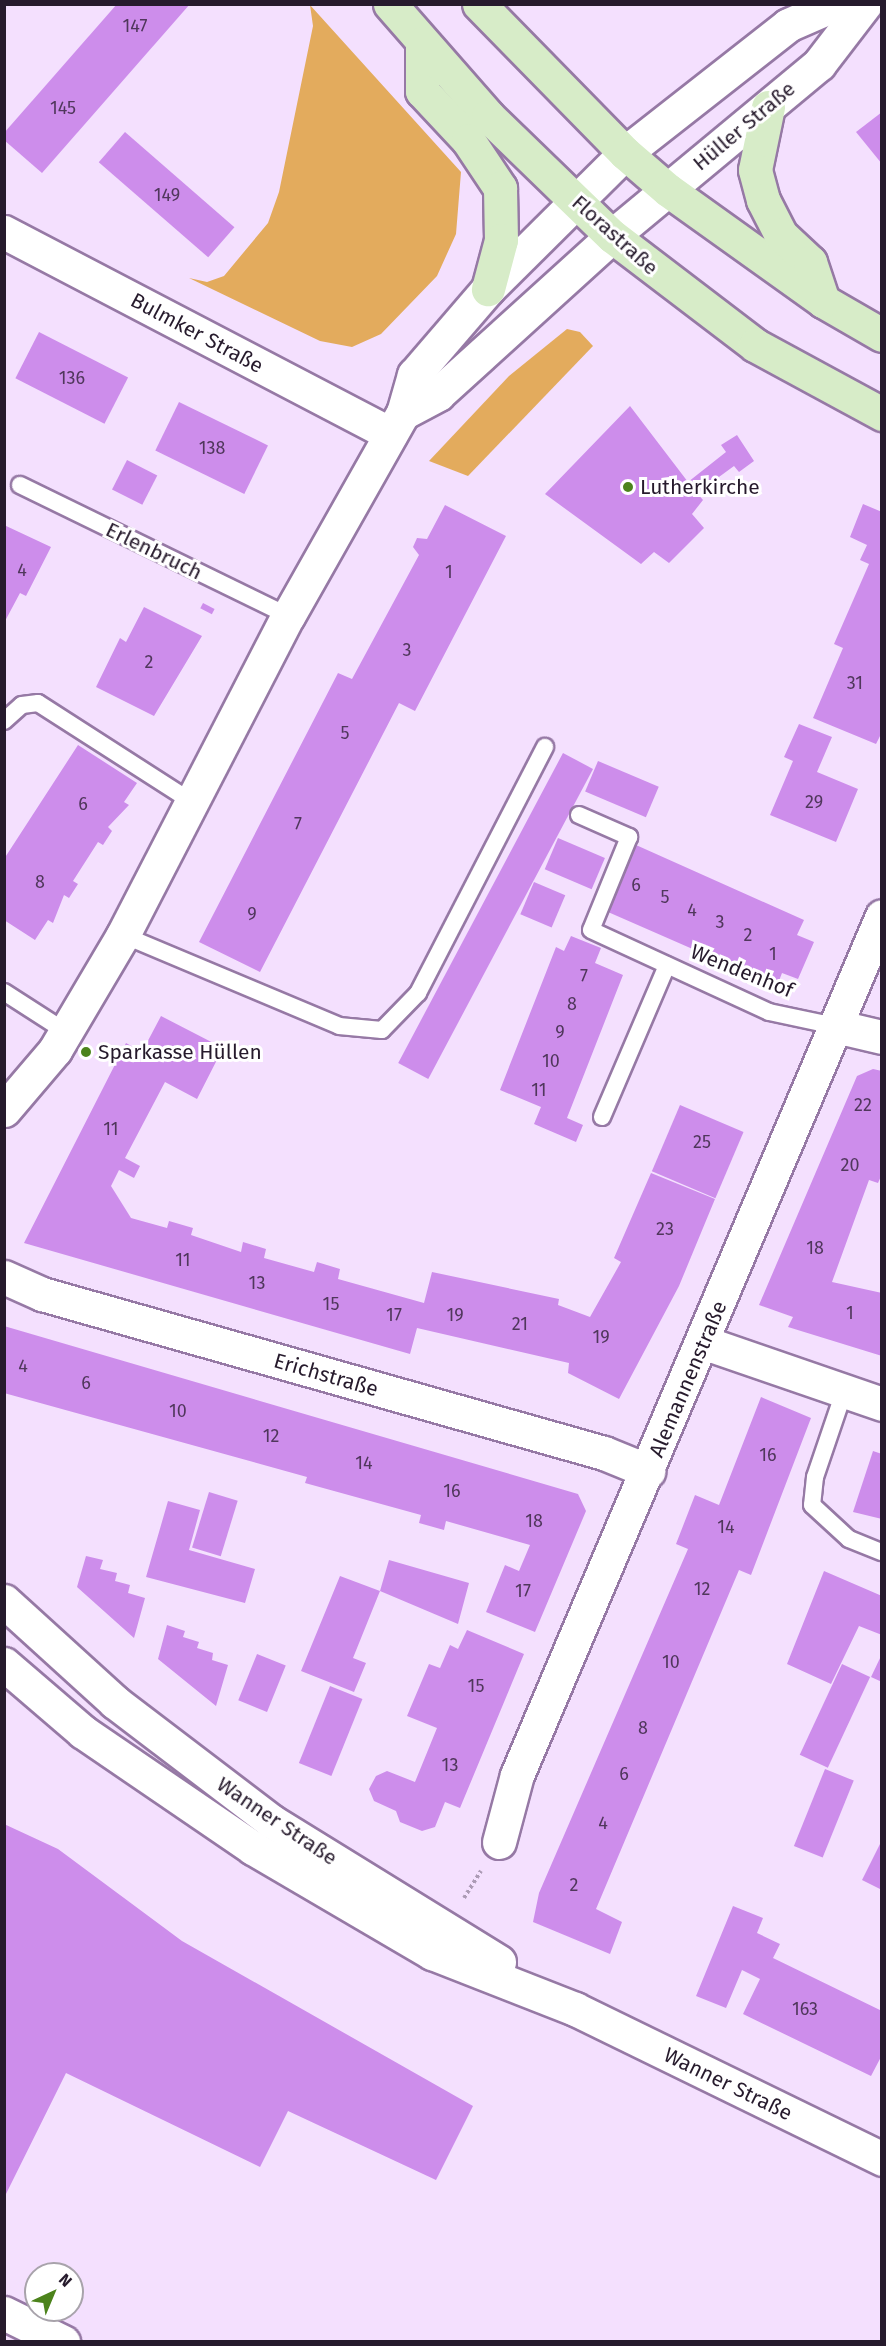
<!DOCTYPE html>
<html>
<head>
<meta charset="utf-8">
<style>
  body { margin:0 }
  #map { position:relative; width:886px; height:2346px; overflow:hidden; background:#f4e0fe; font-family:"Fira Sans",sans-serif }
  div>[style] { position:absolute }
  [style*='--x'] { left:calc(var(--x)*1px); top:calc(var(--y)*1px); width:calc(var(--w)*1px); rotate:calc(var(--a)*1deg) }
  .green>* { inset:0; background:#e3ab5d }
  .building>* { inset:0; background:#cd8deb; transform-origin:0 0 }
  .path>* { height:4px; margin-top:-2px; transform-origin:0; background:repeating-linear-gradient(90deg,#ac9bb5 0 3px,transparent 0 6px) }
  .roads { filter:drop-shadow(2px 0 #9679a5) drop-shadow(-2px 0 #9679a5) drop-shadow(0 2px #9679a5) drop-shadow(0 -2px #9679a5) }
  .lane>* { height:16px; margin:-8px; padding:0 8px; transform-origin:8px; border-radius:8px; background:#fff }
  .street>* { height:33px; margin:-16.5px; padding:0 16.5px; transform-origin:16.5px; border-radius:16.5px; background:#fff }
  .secondary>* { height:33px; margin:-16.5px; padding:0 16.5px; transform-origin:16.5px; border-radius:16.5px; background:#d7ecc8 }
  .dots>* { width:16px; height:16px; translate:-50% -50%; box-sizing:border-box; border:3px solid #fff; border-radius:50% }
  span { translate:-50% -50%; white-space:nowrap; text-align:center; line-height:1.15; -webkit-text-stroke:6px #fff; paint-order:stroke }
  .number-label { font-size:18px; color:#50375c }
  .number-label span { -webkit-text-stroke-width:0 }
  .street-label { font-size:21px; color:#261a2c }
  .poi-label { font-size:21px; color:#261a2c }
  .left { translate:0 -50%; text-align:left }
  .frame { position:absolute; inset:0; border:6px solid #261a2c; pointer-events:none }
  .north { position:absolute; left:24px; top:2262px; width:60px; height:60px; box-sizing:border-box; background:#fff; border:2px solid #a8a3ab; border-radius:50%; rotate:44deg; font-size:16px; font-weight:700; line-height:24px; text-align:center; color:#261a2c }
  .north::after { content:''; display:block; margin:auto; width:21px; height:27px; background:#4c831c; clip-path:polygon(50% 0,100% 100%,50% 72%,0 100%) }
</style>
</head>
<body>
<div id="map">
  <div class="green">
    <i style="clip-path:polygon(310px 5px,461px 172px,456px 234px,437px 276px,381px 334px,352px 347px,320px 341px,189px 278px,207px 282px,224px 276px,268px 223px,279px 192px,313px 26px)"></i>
    <i style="clip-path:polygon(567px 329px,580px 332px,593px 346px,468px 476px,429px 461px,509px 376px)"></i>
  </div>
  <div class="building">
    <i style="clip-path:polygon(117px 4px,190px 4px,42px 173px,4px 140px,4px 133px)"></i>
    <i style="clip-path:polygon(882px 112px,882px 164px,856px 132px)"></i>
    <i style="left:125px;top:132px;width:145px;height:40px;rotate:41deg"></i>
    <i style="left:39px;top:332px;width:100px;height:52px;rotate:27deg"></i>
    <i style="left:179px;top:402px;width:99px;height:54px;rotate:26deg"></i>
    <i style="clip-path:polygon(630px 406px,688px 482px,726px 452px,721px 445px,737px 435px,754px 461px,739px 472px,734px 466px,697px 493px,703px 500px,692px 514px,704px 528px,669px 563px,654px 552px,641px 564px,545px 494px)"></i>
    <i style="left:127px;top:460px;width:34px;height:33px;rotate:27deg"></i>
    <i style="clip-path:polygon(863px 504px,882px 512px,882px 732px,876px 744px,813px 718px,843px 648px,834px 644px,869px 564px,860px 560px,867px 545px,850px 537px)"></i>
    <i style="clip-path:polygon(445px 505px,506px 536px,415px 711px,399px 703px,260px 972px,199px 942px,338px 673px,352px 679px,419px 555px,413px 547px,417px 538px,427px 539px)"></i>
    <i style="clip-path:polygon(4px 525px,51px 547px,26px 596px,20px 593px,4px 623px)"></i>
    <i style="left:203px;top:603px;width:13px;height:6px;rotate:27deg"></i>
    <i style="clip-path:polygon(144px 607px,202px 636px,154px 716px,96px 687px,120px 638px,126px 642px)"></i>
    <i style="clip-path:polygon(799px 724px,832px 737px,817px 772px,858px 789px,836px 842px,770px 815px,793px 761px,784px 757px)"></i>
    <i style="clip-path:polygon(78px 745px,137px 783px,124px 802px,129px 805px,108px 827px,112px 831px,103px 845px,98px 842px,73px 881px,78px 884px,69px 898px,64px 895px,53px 923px,48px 920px,35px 940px,4px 920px,4px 859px)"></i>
    <i style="left:563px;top:753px;width:34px;height:351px;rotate:28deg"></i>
    <i style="left:598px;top:761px;width:66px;height:33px;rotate:23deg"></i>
    <i style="left:558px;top:838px;width:51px;height:34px;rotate:23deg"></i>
    <i style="clip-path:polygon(636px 845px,804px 920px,797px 935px,814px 942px,798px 979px,782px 973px,777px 986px,608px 912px)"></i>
    <i style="left:534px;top:882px;width:34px;height:35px;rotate:23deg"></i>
    <i style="clip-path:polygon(571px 936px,601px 948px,595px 963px,623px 975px,567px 1118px,583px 1125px,576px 1142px,534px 1124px,541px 1107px,500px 1090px,556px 947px,564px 951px)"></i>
    <i style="clip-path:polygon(161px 1016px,223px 1048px,197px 1099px,165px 1082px,125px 1158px,140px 1166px,134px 1178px,119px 1170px,111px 1186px,131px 1218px,167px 1228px,169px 1221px,193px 1228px,191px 1235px,241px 1252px,243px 1242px,266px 1249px,264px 1258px,314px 1272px,317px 1262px,340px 1269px,338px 1279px,424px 1303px,432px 1272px,559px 1299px,558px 1305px,590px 1317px,621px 1262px,614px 1258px,651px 1173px,715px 1199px,679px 1286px,619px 1399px,568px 1373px,569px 1363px,417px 1328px,410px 1354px,24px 1243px,126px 1043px,142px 1052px)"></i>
    <i style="clip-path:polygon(873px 1069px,882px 1071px,882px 1174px,878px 1183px,869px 1180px,832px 1282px,882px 1293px,882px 1356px,788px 1327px,793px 1317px,759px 1305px,857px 1076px)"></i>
    <i style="left:680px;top:1105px;width:69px;height:72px;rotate:23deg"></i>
    <i style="clip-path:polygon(4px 1326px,578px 1494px,586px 1511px,535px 1632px,486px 1612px,505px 1565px,519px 1571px,530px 1545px,446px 1521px,444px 1530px,419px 1523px,421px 1515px,305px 1483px,307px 1477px,4px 1393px)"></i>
    <i style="clip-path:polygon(761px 1397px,811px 1418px,751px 1575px,739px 1570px,596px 1909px,622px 1922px,610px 1954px,533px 1922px,539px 1893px,688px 1549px,676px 1544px,695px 1495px,719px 1505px)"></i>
    <i style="clip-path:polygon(873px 1451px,882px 1454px,882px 1519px,853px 1512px)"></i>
    <i style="left:209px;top:1492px;width:30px;height:58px;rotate:17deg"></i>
    <i style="clip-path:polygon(168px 1501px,200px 1510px,189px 1550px,255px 1569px,245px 1603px,146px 1577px)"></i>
    <i style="clip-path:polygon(86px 1556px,103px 1560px,100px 1569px,117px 1573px,115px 1581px,130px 1585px,128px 1593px,145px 1598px,134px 1638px,77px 1587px)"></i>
    <i style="clip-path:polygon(389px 1560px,469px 1583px,458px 1624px,380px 1591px,353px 1658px,366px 1663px,354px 1692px,301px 1671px,340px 1576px,380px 1591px)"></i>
    <i style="clip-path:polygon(824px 1571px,882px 1596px,882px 1635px,859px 1626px,831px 1684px,787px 1664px)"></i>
    <i style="clip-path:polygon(167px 1625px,185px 1631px,183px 1637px,199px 1642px,197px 1648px,213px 1653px,212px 1660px,228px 1665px,216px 1706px,158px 1659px)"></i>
    <i style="clip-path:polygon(467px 1630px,524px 1654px,460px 1808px,445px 1802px,435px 1827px,422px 1831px,400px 1822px,396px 1811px,374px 1801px,369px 1789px,376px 1776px,387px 1771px,415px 1782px,437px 1728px,407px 1716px,429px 1664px,440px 1668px,450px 1645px,458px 1649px)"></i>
    <i style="left:257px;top:1654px;width:31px;height:50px;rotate:22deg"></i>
    <i style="clip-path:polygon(882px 1654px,882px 1682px,871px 1677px)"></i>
    <i style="left:842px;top:1664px;width:31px;height:100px;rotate:25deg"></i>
    <i style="left:330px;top:1686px;width:35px;height:83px;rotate:22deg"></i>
    <i style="left:825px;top:1769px;width:31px;height:83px;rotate:22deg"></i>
    <i style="clip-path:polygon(4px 1824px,58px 1849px,182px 1941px,473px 2106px,436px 2180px,288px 2111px,260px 2167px,66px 2073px,4px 2198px)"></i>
    <i style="clip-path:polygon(882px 1840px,882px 1890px,862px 1880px)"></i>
    <i style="clip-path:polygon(733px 1906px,763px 1918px,757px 1933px,780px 1944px,773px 1958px,882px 2011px,882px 2055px,871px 2076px,743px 2014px,760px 1979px,742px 1970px,726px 2008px,696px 1996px)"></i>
  </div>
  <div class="path">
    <i style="--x:464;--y:1898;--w:32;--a:-58"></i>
  </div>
  <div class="roads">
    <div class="lane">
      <i style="--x:20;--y:485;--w:298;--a:26"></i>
      <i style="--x:4;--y:721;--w:24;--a:-42"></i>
      <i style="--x:22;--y:705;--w:16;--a:-7"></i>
      <i style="--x:38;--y:703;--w:183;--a:32.7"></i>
      <i style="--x:579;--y:815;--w:55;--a:23.7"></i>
      <i style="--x:629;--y:837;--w:100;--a:112.2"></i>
      <i style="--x:591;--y:930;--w:196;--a:24.7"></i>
      <i style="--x:769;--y:1012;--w:67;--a:12"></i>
      <i style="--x:123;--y:935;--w:234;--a:22.8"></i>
      <i style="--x:339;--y:1026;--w:43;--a:5.3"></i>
      <i style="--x:382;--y:1030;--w:52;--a:-45.8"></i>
      <i style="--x:418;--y:993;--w:277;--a:-62.7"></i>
      <i style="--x:4;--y:992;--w:74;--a:32.8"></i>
      <i style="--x:602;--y:1117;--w:165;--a:-66.8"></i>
      <i style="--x:844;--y:1392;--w:90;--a:108.8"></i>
      <i style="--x:815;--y:1477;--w:28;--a:96"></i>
      <i style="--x:812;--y:1505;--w:50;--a:42.6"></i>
      <i style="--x:849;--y:1539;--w:35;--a:22"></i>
    </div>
    <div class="street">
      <i style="--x:4;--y:232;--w:436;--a:27.6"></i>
      <i style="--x:403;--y:413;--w:40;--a:-28"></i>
      <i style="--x:438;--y:394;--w:235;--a:-42.2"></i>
      <i style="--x:612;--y:236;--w:269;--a:-39.7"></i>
      <i style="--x:819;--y:64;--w:76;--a:-52.5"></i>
      <i style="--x:835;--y:1026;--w:48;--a:13.2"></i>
      <i style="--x:4;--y:1110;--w:79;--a:-49.6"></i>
      <i style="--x:55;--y:1050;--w:134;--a:-59.4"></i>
      <i style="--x:123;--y:935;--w:359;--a:-62.7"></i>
      <i style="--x:288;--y:616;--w:233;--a:-60.5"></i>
      <i style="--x:403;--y:413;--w:40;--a:-74"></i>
      <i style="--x:414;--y:375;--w:113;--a:-49.3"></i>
      <i style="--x:488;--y:289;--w:193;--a:-44.8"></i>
      <i style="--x:625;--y:153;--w:207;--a:-38.1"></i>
      <i style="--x:788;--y:25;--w:52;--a:-23.6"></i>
      <i style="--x:4;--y:1277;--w:42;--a:24.1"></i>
      <i style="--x:42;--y:1294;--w:584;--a:15.8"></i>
      <i style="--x:604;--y:1453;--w:48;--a:22.2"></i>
      <i style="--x:705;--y:1343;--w:187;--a:19"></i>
      <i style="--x:4;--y:1601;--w:150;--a:42.3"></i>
      <i style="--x:115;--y:1702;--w:196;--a:37.3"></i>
      <i style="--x:271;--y:1821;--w:268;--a:31.7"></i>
      <i style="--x:4;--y:1664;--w:104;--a:40.7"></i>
      <i style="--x:83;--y:1732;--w:206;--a:34.3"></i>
      <i style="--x:253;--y:1848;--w:208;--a:30.4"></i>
      <i style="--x:432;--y:1953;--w:154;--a:21.4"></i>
      <i style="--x:575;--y:2009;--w:342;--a:26"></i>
      <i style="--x:499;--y:1842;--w:69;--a:-75"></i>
      <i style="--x:517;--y:1775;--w:933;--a:-66.98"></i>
      <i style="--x:4;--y:2313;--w:66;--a:26.2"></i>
    </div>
    <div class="secondary">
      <i style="--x:390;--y:4;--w:149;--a:48.8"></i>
      <i style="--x:488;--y:116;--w:173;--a:44.1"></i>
      <i style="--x:612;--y:236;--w:180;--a:37.3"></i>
      <i style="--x:755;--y:345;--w:145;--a:28.5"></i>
      <i style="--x:479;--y:4;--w:209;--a:45.6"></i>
      <i style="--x:625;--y:153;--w:57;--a:40.7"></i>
      <i style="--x:668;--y:190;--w:191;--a:35.6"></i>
      <i style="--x:823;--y:301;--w:68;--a:30"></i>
      <i style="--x:422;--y:43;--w:48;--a:90"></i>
      <i style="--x:422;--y:91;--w:67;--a:46.8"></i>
      <i style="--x:468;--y:140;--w:58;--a:56.3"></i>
      <i style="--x:500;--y:188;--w:52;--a:88.9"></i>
      <i style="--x:501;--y:240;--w:51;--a:104.9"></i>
      <i style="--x:768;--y:107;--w:64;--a:101.7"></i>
      <i style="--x:755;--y:170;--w:31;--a:75"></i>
      <i style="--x:763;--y:200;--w:38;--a:63"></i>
      <i style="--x:780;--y:234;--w:41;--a:43"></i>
      <i style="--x:810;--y:262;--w:41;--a:71.6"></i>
    </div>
  </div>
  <div class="dots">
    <i style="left:628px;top:487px;background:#4c831c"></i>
    <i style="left:86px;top:1052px;background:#4c831c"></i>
  </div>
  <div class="number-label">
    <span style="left:135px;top:26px">147</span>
    <span style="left:63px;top:108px">145</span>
    <span style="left:167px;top:195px">149</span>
    <span style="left:72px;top:378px">136</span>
    <span style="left:212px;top:448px">138</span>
    <span style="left:22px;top:570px">4</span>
    <span style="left:449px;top:572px">1</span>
    <span style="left:407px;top:650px">3</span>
    <span style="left:149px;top:662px">2</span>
    <span style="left:855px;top:683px">31</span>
    <span style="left:345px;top:733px">5</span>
    <span style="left:814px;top:802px">29</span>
    <span style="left:83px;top:804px">6</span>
    <span style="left:298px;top:824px">7</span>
    <span style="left:40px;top:882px">8</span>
    <span style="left:636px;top:885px">6</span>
    <span style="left:665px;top:897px">5</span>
    <span style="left:692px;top:910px">4</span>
    <span style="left:252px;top:914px">9</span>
    <span style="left:720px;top:922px">3</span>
    <span style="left:748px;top:935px">2</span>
    <span style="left:773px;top:954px">1</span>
    <span style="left:584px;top:976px">7</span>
    <span style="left:572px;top:1004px">8</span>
    <span style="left:560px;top:1032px">9</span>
    <span style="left:551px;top:1061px">10</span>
    <span style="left:539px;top:1090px">11</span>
    <span style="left:863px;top:1105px">22</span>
    <span style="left:111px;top:1129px">11</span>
    <span style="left:702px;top:1142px">25</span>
    <span style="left:850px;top:1165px">20</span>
    <span style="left:665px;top:1229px">23</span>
    <span style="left:815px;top:1248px">18</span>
    <span style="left:183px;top:1260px">11</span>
    <span style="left:257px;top:1283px">13</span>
    <span style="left:331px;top:1304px">15</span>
    <span style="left:850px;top:1313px">1</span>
    <span style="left:394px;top:1315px">17</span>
    <span style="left:455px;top:1315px">19</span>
    <span style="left:520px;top:1324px">21</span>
    <span style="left:601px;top:1337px">19</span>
    <span style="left:23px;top:1366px">4</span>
    <span style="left:86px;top:1383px">6</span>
    <span style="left:178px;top:1411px">10</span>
    <span style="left:271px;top:1436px">12</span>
    <span style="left:768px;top:1455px">16</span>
    <span style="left:364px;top:1463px">14</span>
    <span style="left:452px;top:1491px">16</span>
    <span style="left:534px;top:1521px">18</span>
    <span style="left:726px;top:1527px">14</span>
    <span style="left:702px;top:1589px">12</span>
    <span style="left:523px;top:1591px">17</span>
    <span style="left:671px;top:1662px">10</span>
    <span style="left:476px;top:1686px">15</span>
    <span style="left:643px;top:1728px">8</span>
    <span style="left:450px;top:1765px">13</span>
    <span style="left:624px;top:1774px">6</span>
    <span style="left:603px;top:1823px">4</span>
    <span style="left:574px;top:1885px">2</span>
    <span style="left:805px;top:2009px">163</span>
  </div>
  <div class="street-label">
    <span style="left:744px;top:126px;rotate:-40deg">Hüller Straße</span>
    <span style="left:615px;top:235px;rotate:42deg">Florastraße</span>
    <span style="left:197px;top:333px;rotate:28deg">Bulmker Straße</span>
    <span style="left:154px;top:551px;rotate:26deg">Erlenbruch</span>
    <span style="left:742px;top:971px;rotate:22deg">Wendenhof</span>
    <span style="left:326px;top:1375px;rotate:16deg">Erichstraße</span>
    <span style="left:688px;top:1379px;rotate:-67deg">Alemannenstraße</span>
    <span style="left:277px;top:1821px;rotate:34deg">Wanner Straße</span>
    <span style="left:728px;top:2084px;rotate:26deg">Wanner Straße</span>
  </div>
  <div class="poi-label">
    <span class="left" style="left:640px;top:487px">Lutherkirche</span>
    <span class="left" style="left:98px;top:1052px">Sparkasse Hüllen</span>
  </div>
  <div class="frame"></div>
  <div class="north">N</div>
</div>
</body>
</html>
